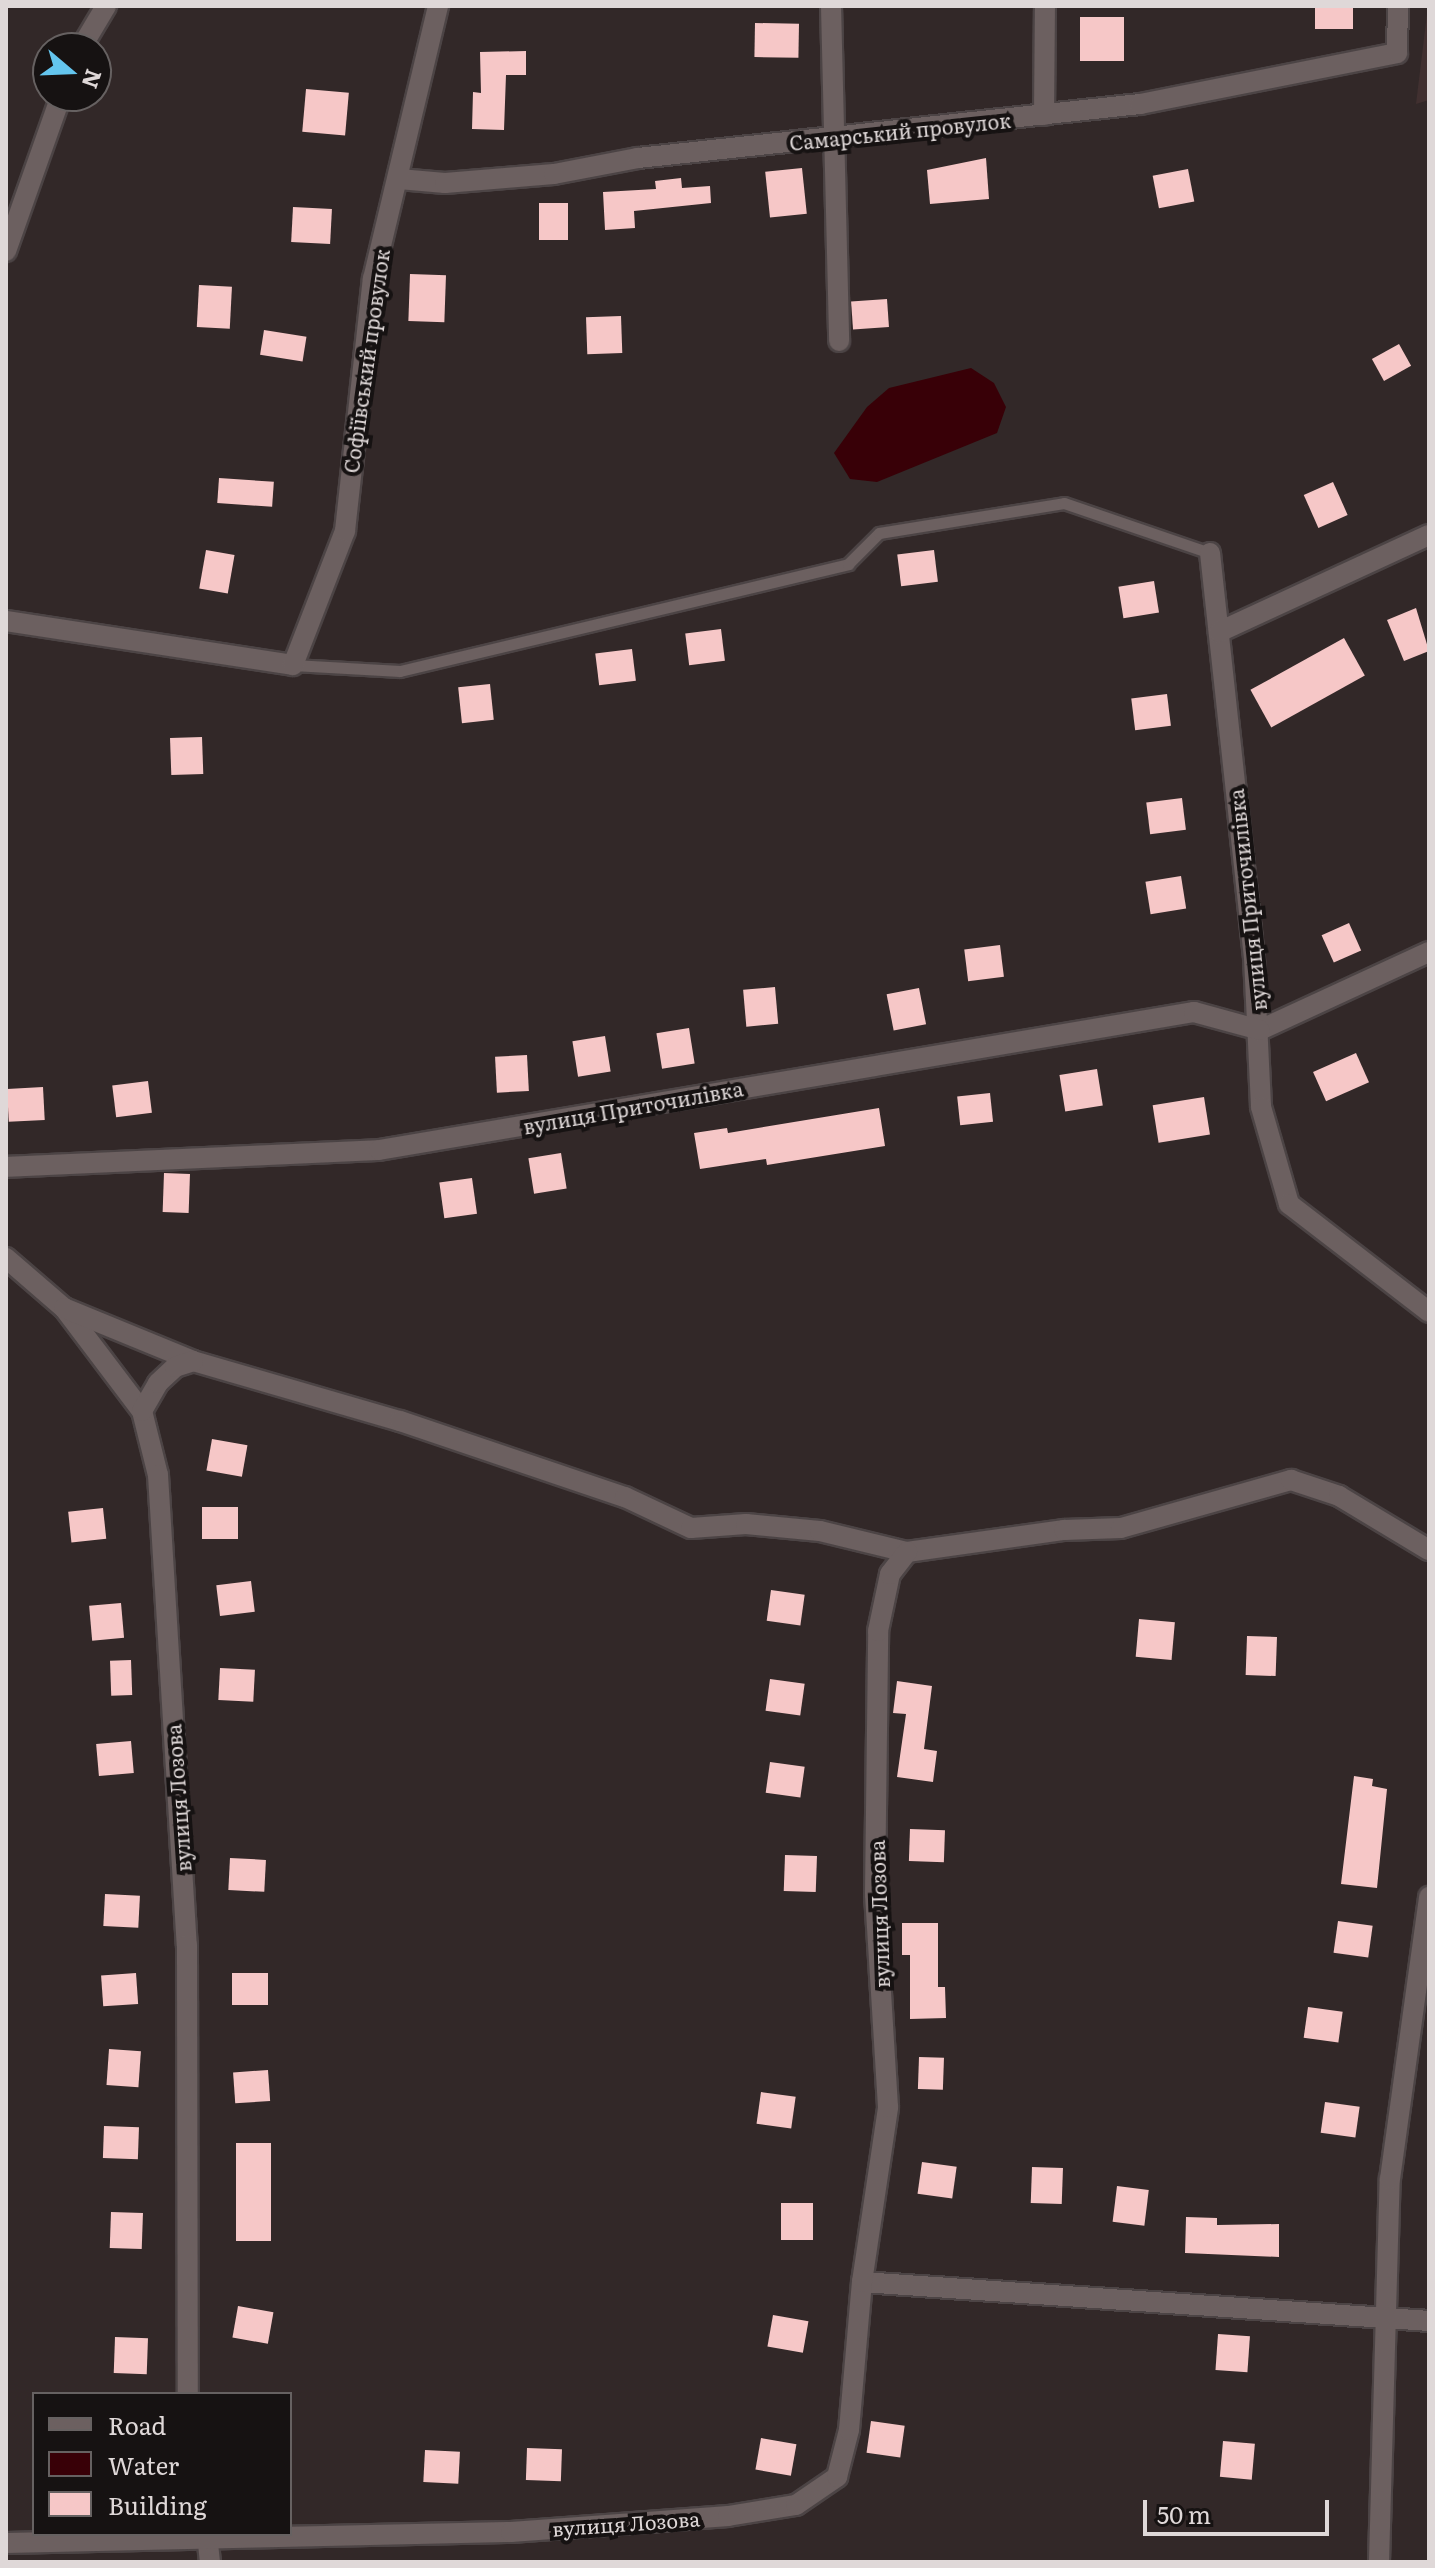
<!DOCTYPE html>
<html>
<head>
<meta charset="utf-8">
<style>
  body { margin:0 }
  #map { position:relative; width:1435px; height:2568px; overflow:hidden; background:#322828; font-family:Literata,serif }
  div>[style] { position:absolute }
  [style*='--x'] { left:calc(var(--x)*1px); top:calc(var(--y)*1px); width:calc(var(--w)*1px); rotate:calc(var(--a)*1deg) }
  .built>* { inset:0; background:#413030 }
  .water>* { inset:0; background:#380007 }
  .building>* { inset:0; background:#f6c7c7; transform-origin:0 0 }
  .roads { filter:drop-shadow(2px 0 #4c4445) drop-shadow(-2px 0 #4c4445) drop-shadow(0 2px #4c4445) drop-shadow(0 -2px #4c4445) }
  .service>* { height:11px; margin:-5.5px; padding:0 5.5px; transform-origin:5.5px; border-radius:5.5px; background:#6c6060 }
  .minor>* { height:20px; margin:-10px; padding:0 10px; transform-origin:10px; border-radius:10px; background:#6c6060 }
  span { translate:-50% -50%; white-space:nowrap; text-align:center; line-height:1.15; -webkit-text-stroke:8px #161212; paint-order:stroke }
  .street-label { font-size:20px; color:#dfd8d8 }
  .frame { position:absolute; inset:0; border:8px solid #dfd8d8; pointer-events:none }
  .legend { position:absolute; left:32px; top:2392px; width:260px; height:144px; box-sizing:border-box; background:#161212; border:2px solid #666161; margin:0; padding:10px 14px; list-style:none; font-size:24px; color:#dfd8d8 }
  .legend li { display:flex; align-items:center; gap:16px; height:40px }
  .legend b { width:40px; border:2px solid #666161 }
  .north { position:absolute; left:32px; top:32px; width:80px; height:80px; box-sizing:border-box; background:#161212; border:2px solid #666161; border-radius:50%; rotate:109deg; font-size:22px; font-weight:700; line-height:32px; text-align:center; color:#dfd8d8 }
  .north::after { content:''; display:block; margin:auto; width:28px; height:36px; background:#64c5ee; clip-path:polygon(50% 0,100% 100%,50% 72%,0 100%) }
  .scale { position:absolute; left:1143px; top:2500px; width:186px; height:36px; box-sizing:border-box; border:4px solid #dfd8d8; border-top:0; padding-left:10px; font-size:24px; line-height:28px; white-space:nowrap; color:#dfd8d8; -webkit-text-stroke:6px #161212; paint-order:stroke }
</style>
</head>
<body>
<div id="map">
  <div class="built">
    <i style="clip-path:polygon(1428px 6px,1429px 100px,1416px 104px)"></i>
  </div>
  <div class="water">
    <i style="clip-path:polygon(971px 368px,994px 383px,1006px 407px,997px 433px,877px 482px,850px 479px,834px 453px,867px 407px,889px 388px)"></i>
  </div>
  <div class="building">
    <i style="left:1315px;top:6px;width:38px;height:23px"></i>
    <i style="left:1124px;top:17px;width:44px;height:44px;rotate:90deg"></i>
    <i style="left:755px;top:23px;width:44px;height:34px;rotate:1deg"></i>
    <i style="clip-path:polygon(526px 51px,526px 75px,506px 75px,504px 130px,472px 129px,473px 92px,481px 93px,480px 52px)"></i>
    <i style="left:306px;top:89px;width:43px;height:43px;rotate:5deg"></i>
    <i style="clip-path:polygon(986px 158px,989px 199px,930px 204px,927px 170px)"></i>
    <i style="left:802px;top:168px;width:46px;height:37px;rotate:84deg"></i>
    <i style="left:1188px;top:169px;width:33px;height:36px;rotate:79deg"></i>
    <i style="clip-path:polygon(681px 178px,682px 188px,710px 186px,711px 203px,634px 211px,635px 228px,605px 230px,603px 192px,656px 189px,655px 181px)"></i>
    <i style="left:539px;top:203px;width:29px;height:37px"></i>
    <i style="left:293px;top:207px;width:39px;height:35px;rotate:3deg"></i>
    <i style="left:410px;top:274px;width:36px;height:47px;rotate:2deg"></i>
    <i style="left:199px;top:285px;width:33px;height:42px;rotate:3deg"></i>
    <i style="left:887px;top:299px;width:28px;height:36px;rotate:86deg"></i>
    <i style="left:621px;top:316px;width:37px;height:35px;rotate:88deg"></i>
    <i style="left:264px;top:330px;width:43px;height:25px;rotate:9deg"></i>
    <i style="left:1399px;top:344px;width:25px;height:31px;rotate:61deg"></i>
    <i style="left:219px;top:478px;width:55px;height:25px;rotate:4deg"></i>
    <i style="left:1333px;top:482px;width:36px;height:32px;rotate:66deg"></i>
    <i style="left:206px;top:550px;width:29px;height:39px;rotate:10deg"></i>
    <i style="left:934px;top:550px;width:32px;height:37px;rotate:83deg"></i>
    <i style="left:1154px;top:581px;width:32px;height:36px;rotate:81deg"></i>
    <i style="clip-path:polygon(1416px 608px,1429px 651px,1404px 661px,1387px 620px)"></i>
    <i style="left:721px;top:629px;width:32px;height:36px;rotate:83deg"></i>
    <i style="left:1344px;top:638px;width:43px;height:107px;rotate:61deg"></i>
    <i style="left:632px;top:649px;width:32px;height:37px;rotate:83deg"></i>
    <i style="left:490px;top:684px;width:36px;height:32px;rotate:84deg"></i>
    <i style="left:1167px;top:694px;width:32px;height:36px;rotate:83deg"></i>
    <i style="left:202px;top:737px;width:37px;height:32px;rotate:88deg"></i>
    <i style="left:1182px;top:798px;width:32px;height:36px;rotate:83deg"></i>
    <i style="left:1181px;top:876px;width:33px;height:36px;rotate:81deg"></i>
    <i style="left:1349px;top:923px;width:30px;height:30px;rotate:66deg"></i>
    <i style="left:1000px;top:945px;width:32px;height:36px;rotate:83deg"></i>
    <i style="left:775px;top:987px;width:37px;height:32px;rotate:85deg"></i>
    <i style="left:919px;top:988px;width:37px;height:33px;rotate:79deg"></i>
    <i style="left:689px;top:1028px;width:36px;height:33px;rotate:81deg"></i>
    <i style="left:605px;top:1036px;width:36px;height:33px;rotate:81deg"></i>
    <i style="left:1356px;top:1053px;width:32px;height:47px;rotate:66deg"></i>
    <i style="left:527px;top:1055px;width:36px;height:32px;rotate:87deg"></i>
    <i style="left:1097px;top:1069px;width:37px;height:38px;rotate:81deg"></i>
    <i style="left:148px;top:1081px;width:32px;height:36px;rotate:83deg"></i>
    <i style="left:43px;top:1087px;width:33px;height:36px;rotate:87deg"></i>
    <i style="left:990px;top:1093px;width:29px;height:33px;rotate:84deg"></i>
    <i style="left:1204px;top:1097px;width:38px;height:52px;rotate:81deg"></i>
    <i style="clip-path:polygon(879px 1108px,885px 1146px,767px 1165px,766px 1159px,700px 1169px,694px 1133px,727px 1128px,728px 1133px)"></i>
    <i style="left:561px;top:1153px;width:36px;height:33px;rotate:81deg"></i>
    <i style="left:164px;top:1173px;width:26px;height:39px;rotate:2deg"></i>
    <i style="left:472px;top:1178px;width:36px;height:33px;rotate:82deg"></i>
    <i style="left:212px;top:1439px;width:36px;height:32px;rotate:10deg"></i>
    <i style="left:202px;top:1507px;width:36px;height:32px"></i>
    <i style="left:103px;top:1508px;width:31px;height:35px;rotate:84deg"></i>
    <i style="left:251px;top:1581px;width:31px;height:35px;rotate:83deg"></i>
    <i style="left:771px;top:1590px;width:34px;height:31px;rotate:8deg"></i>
    <i style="left:121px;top:1603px;width:35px;height:32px;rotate:85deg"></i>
    <i style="left:1139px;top:1619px;width:36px;height:38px;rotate:5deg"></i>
    <i style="left:1247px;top:1636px;width:30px;height:39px;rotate:2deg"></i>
    <i style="left:131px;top:1660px;width:35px;height:21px;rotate:88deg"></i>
    <i style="left:220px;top:1668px;width:35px;height:32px;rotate:3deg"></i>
    <i style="left:770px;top:1679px;width:35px;height:32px;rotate:8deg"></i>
    <i style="clip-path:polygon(897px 1681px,932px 1686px,924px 1749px,937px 1751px,933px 1782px,897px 1777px,906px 1714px,893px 1713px)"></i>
    <i style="left:131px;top:1741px;width:32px;height:35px;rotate:85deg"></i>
    <i style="left:770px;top:1762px;width:35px;height:31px;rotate:8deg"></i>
    <i style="clip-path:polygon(1354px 1776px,1373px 1779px,1372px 1786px,1387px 1789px,1377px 1888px,1341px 1884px)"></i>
    <i style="left:910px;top:1829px;width:35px;height:32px;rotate:2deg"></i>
    <i style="left:785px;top:1855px;width:32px;height:36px;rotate:2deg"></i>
    <i style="left:230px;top:1858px;width:36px;height:32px;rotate:3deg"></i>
    <i style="left:105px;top:1894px;width:35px;height:32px;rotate:3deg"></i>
    <i style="left:1338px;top:1921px;width:35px;height:32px;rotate:8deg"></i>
    <i style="clip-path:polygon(902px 1923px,938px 1923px,938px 1987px,945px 1987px,946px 2018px,910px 2019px,910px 1955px,902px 1955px)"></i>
    <i style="left:136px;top:1973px;width:31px;height:35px;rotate:86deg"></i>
    <i style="left:232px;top:1973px;width:36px;height:32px"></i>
    <i style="left:1308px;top:2007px;width:35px;height:31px;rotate:8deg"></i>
    <i style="left:109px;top:2049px;width:32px;height:36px;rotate:4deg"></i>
    <i style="left:919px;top:2057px;width:25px;height:32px;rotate:2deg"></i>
    <i style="left:268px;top:2070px;width:31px;height:35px;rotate:86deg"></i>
    <i style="left:761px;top:2092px;width:35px;height:32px;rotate:8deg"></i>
    <i style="left:1325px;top:2102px;width:35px;height:31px;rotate:8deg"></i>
    <i style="left:104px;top:2126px;width:35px;height:32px;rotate:2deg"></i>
    <i style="left:236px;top:2143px;width:35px;height:98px"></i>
    <i style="left:922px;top:2162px;width:35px;height:32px;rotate:8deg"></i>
    <i style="left:1032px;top:2167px;width:31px;height:36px;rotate:2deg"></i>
    <i style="left:1117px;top:2186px;width:32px;height:36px;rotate:7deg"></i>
    <i style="left:781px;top:2203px;width:32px;height:37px"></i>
    <i style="left:111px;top:2212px;width:32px;height:36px;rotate:2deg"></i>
    <i style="clip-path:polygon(1186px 2217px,1217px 2218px,1217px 2225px,1279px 2224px,1279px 2257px,1185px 2253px)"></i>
    <i style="left:238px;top:2306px;width:36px;height:32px;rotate:10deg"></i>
    <i style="left:773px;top:2315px;width:36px;height:32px;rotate:10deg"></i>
    <i style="left:1218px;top:2334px;width:32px;height:36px;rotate:4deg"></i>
    <i style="left:115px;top:2337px;width:33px;height:36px;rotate:2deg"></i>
    <i style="left:871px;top:2421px;width:34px;height:32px;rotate:8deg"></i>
    <i style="left:761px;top:2438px;width:36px;height:32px;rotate:10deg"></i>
    <i style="left:1223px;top:2441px;width:32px;height:36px;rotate:5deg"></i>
    <i style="left:527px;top:2448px;width:35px;height:32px;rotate:2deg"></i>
    <i style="left:425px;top:2450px;width:35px;height:32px;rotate:3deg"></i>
  </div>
  <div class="roads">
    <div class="service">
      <i style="--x:293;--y:665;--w:107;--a:3.2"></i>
      <i style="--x:400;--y:671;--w:461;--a:-13.4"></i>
      <i style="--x:848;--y:564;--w:44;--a:-45"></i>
      <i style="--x:879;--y:533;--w:187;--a:-9.2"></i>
      <i style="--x:1064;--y:503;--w:154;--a:18.9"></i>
    </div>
    <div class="minor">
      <i style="--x:831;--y:6;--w:335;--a:88.6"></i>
      <i style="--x:81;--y:48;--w:49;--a:-59.2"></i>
      <i style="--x:1044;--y:115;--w:109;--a:-89.5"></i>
      <i style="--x:399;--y:179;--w:46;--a:5"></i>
      <i style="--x:445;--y:183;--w:109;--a:-4.7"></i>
      <i style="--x:554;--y:174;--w:86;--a:-10.8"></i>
      <i style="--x:638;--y:158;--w:505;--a:-6.14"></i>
      <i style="--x:1140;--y:104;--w:262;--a:-11.2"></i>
      <i style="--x:1397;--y:53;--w:47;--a:-88.8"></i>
      <i style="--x:6;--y:251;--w:164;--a:-70.5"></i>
      <i style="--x:1210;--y:553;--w:407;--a:83.8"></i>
      <i style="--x:1254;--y:958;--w:149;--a:87.3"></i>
      <i style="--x:1261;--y:1107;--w:101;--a:73.9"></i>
      <i style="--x:1289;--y:1204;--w:177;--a:37.6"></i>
      <i style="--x:6;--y:621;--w:290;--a:8.7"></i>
      <i style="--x:293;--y:665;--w:144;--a:-68.8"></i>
      <i style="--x:345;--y:531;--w:254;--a:-83.7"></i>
      <i style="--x:373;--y:279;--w:281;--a:-76.6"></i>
      <i style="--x:1219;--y:632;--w:231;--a:-24.8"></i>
      <i style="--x:1260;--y:1030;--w:186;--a:-24.8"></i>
      <i style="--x:6;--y:1167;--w:373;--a:-2.6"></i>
      <i style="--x:379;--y:1150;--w:827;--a:-9.61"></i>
      <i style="--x:1194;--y:1012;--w:68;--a:15.3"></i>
      <i style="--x:6;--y:1258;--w:77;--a:40.8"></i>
      <i style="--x:64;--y:1308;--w:129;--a:52.9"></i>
      <i style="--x:142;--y:1411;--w:66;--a:76"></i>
      <i style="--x:158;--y:1475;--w:471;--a:86.5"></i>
      <i style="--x:187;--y:1945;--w:449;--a:89.9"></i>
      <i style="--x:64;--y:1308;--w:139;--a:22.3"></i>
      <i style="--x:193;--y:1361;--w:216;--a:16.2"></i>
      <i style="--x:400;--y:1421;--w:237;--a:18.7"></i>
      <i style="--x:625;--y:1497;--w:73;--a:25.2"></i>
      <i style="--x:691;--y:1528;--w:55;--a:-4.2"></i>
      <i style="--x:746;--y:1524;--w:74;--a:5.4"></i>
      <i style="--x:820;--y:1531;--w:89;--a:13.6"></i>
      <i style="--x:907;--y:1552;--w:159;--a:-8"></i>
      <i style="--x:1064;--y:1530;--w:57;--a:-2"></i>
      <i style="--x:1121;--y:1528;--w:177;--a:-15.8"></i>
      <i style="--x:1291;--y:1480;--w:51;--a:18.4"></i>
      <i style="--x:1339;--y:1496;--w:105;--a:31"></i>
      <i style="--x:142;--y:1411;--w:32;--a:-60"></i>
      <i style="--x:158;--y:1383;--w:23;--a:-43"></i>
      <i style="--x:175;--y:1367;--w:19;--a:-18"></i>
      <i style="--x:862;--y:2282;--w:568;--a:3.93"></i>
      <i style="--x:207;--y:2534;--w:28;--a:84"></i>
      <i style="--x:6;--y:2543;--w:505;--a:-1.25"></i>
      <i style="--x:511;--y:2532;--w:218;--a:-4.2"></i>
      <i style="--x:728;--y:2516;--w:69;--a:-9.2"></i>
      <i style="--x:796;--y:2505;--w:50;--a:-34.3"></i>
      <i style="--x:837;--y:2477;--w:49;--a:-75.7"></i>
      <i style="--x:849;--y:2430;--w:149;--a:-85"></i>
      <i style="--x:862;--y:2282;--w:177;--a:-81.5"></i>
      <i style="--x:888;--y:2107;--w:213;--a:-93.5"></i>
      <i style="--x:875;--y:1894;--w:263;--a:-89.3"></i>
      <i style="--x:878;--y:1631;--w:58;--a:-78.1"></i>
      <i style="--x:890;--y:1574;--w:28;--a:-52"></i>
      <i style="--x:1379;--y:2562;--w:383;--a:-88.4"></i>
      <i style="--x:1390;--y:2179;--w:285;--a:-82.1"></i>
    </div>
  </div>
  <div class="street-label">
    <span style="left:900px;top:131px;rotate:-6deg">Самарський провулок</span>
    <span style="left:366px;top:361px;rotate:-82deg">Софіївський провулок</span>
    <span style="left:1247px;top:900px;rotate:-96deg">вулиця Приточилівка</span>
    <span style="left:633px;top:1107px;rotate:-10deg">вулиця Приточилівка</span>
    <span style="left:178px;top:1798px;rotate:-94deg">вулиця Лозова</span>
    <span style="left:879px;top:1914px;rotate:-92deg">вулиця Лозова</span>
    <span style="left:626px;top:2523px;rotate:-4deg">вулиця Лозова</span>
  </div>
  <div class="frame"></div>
  <ul class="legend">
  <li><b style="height:10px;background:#6c6060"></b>Road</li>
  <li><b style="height:22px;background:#380007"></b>Water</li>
  <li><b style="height:22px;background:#f6c7c7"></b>Building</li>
  </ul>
  <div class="north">N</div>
  <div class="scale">50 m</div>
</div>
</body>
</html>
